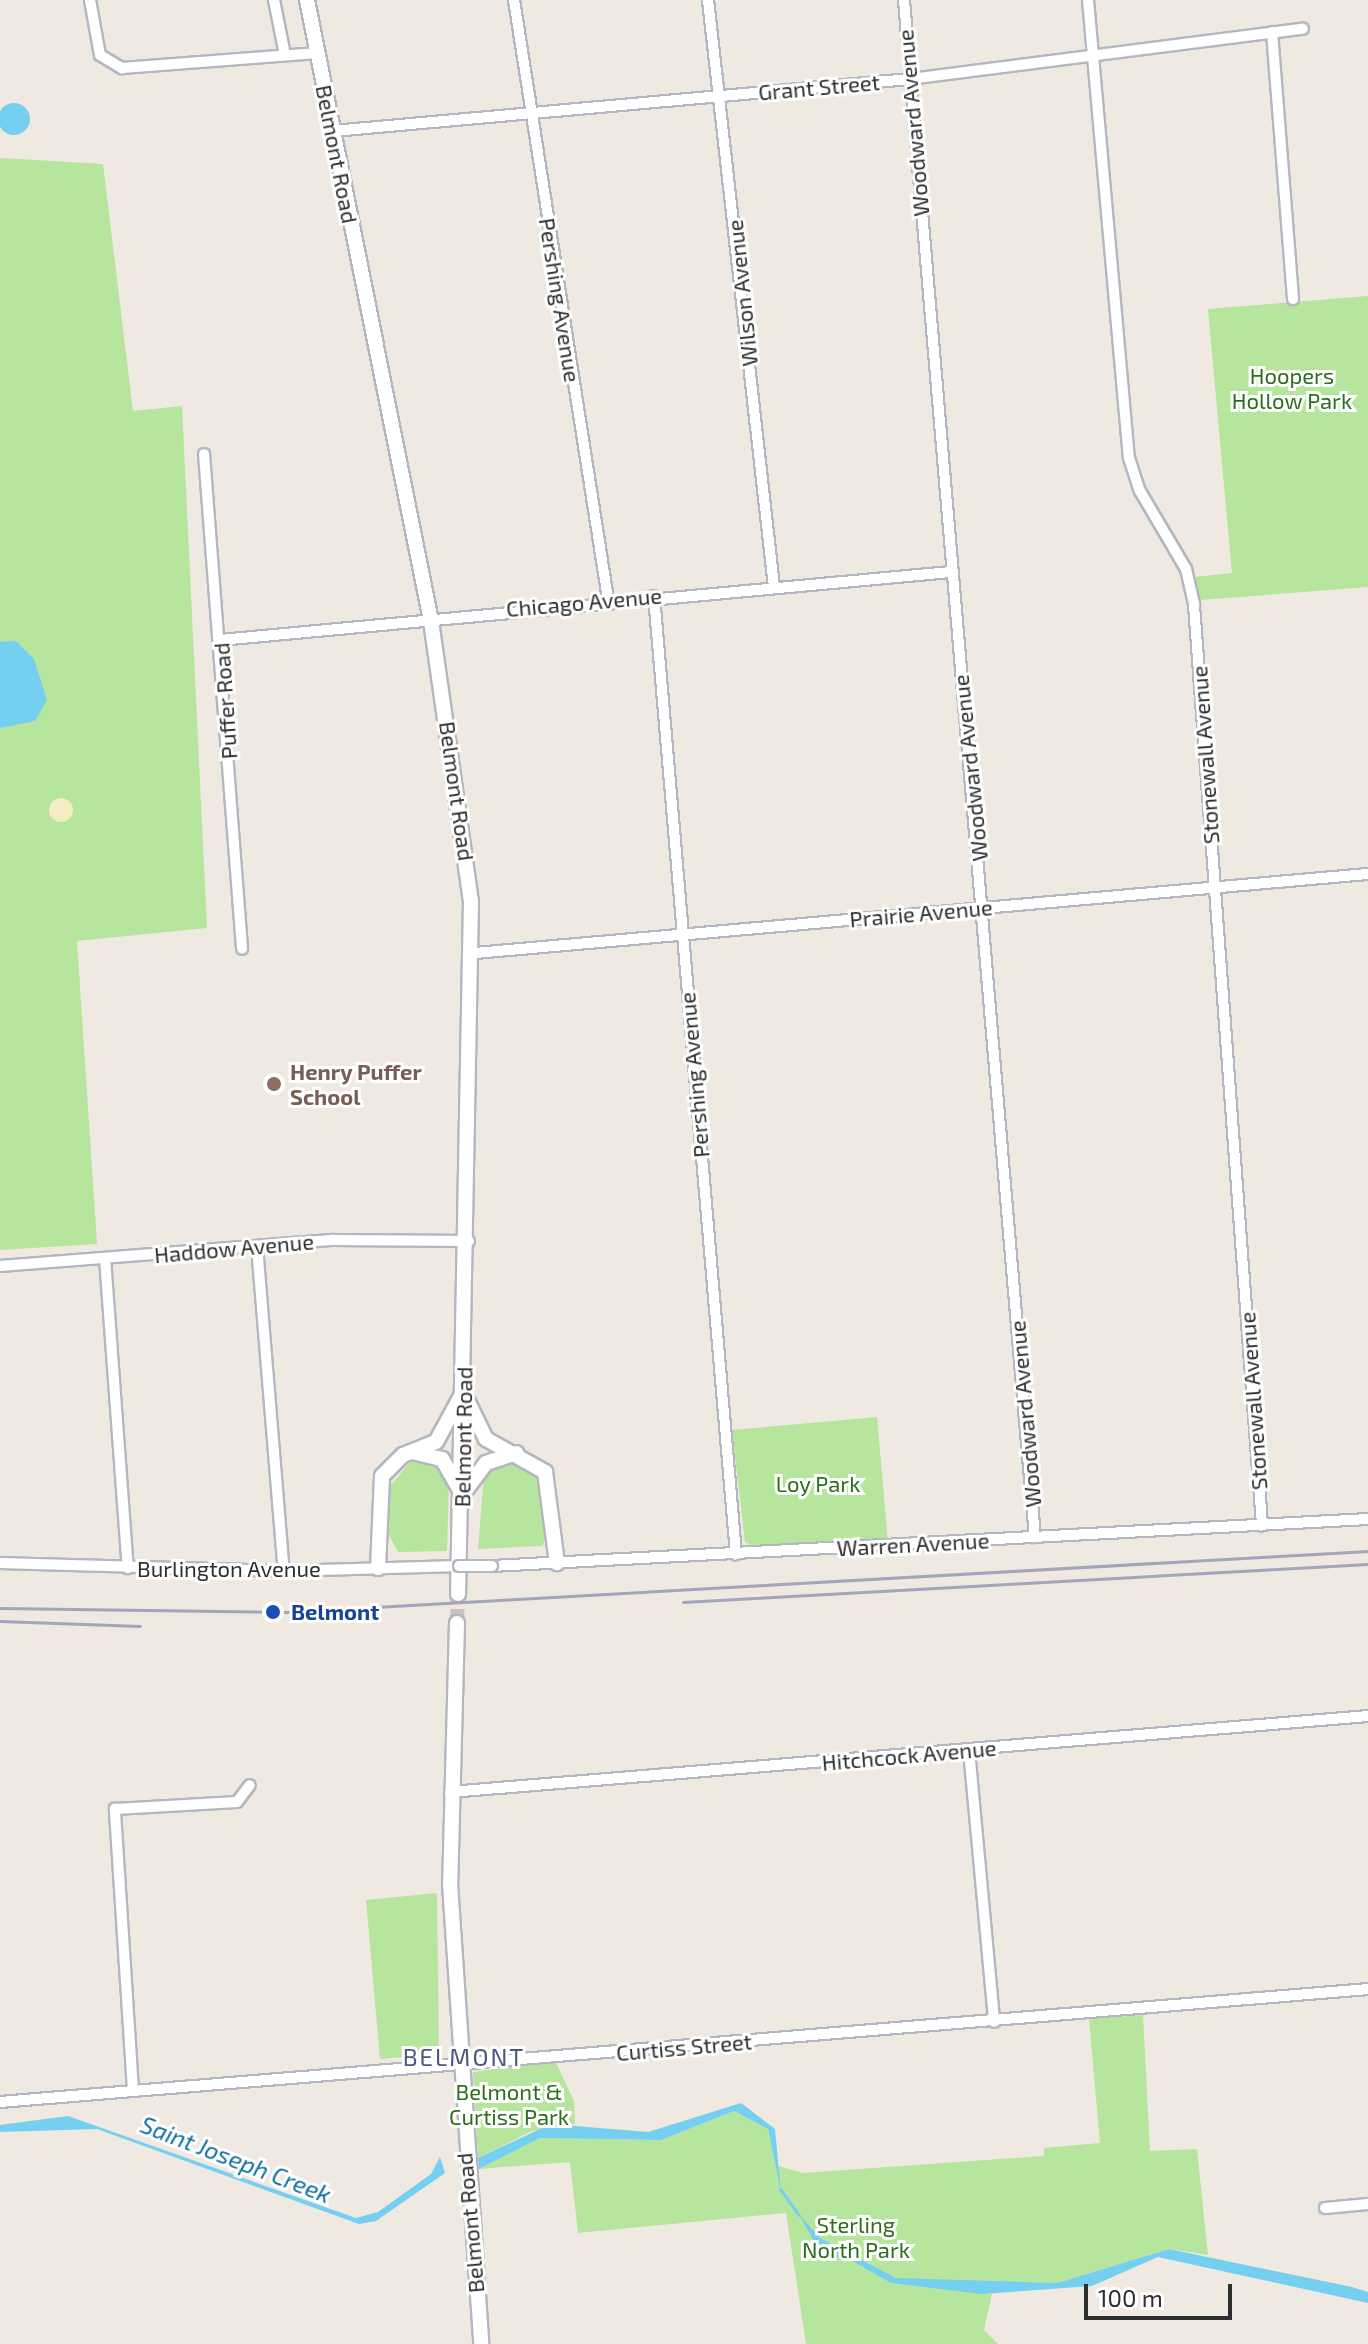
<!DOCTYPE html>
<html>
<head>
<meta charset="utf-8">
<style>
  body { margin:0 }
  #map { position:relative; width:1368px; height:2344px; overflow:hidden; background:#efe9e1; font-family:"Exo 2",sans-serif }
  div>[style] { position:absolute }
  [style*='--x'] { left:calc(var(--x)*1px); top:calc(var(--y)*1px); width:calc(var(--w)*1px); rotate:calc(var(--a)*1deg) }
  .green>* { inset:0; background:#b6e59e }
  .sand>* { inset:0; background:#f3ecc5 }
  .round { border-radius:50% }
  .water>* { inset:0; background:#75cff0 }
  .stream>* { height:3px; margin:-1.5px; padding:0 1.5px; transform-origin:1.5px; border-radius:1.5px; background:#75cff0 }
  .secondary-tunnel>* { height:14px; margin-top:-7px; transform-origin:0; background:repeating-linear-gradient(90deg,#c8c4bd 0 14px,transparent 0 21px) }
  .roads { filter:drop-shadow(2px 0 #b4b7c1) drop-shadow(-2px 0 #b4b7c1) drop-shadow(0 2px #b4b7c1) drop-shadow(0 -2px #b4b7c1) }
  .minor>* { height:10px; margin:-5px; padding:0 5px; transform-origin:5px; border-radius:5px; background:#fff }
  .secondary>* { height:14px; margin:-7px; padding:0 7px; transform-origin:7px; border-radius:7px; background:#fff }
  .rail>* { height:3px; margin:-1.5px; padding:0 1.5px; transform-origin:1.5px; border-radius:1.5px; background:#a3a6b8 }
  .bridges { filter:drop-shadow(2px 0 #b4b7c1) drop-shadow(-2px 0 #b4b7c1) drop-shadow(0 2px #b4b7c1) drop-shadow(0 -2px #b4b7c1) }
  .minor-bridge>* { height:10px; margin:-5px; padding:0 5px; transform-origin:5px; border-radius:5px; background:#fff }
  .dots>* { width:22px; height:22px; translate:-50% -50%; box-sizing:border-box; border:4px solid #fff; border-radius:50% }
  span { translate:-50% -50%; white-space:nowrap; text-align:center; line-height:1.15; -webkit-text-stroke:6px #fff; paint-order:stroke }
  .street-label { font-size:22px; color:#2e2e2e }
  .park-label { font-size:22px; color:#2c6e1b }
  .education-label { font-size:22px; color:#785e54; font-weight:700 }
  .left { translate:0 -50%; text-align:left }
  .transit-label { font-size:22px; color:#164399; font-weight:700 }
  .neighbourhood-label { font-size:24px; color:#4d5680; letter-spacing:2px }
  .water-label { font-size:24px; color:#0d6fa3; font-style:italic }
  .scale { position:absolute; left:1084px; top:2284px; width:148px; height:36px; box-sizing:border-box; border:4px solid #2e2e2e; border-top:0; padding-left:10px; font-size:24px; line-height:28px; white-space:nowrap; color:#2e2e2e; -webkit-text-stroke:6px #fff; paint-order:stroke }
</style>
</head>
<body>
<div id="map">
  <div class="green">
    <i style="clip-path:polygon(0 158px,103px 164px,133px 411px,182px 406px,207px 928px,77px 941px,97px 1244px,0 1250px)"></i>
    <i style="clip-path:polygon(1368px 296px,1368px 587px,1200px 600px,1195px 577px,1232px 573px,1208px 309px)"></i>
    <i style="clip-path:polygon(877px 1417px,888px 1542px,755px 1548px,745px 1542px,732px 1430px)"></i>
    <i style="clip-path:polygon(435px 1459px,449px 1481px,447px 1551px,398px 1552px,387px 1531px,389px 1487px,412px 1460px)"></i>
    <i style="clip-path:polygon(502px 1461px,538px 1473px,548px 1535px,542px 1546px,478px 1549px,484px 1473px)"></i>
    <i style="clip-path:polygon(437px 1893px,439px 2054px,380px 2059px,366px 1900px)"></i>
    <i style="clip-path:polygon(1143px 2015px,1150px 2151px,1197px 2149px,1208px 2255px,1169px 2249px,1057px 2283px,914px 2281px,992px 2294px,984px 2330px,998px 2344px,806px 2344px,786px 2213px,578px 2233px,570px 2162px,479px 2169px,540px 2138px,661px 2140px,734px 2111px,768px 2129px,779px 2182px,779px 2166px,803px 2173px,1044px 2156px,1044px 2148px,1100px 2143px,1089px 2019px)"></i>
    <i style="clip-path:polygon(555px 2061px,574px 2101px,575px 2124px,532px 2131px,478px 2158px,473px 2072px)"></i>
  </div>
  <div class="sand">
    <i class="round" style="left:49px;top:798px;width:24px;height:24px"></i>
  </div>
  <div class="water">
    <i class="round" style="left:-2px;top:103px;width:32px;height:32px"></i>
    <i style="clip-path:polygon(16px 641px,34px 659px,47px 700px,35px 721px,0 728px,0 642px)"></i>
    <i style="clip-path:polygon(741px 2103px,775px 2129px,781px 2192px,768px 2129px,734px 2111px,661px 2140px,540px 2138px,479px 2169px,478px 2158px,551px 2124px,648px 2132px)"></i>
    <i style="clip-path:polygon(68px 2116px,356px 2218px,378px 2212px,431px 2174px,440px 2157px,445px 2173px,376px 2221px,359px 2224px,97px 2129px,0 2132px,0 2125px)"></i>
    <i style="clip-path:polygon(799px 2214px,820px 2238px,896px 2278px,1057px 2283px,1169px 2249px,1352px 2287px,1368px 2292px,1368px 2303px,1158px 2257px,1092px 2286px,982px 2294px,891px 2283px,844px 2256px,824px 2260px)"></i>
  </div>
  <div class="stream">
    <i style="--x:780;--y:2189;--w:32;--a:54"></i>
  </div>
  <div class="secondary-tunnel">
    <i style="--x:457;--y:1623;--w:29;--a:-88"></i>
  </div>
  <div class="roads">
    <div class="minor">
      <i style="--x:90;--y:0;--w:56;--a:79.7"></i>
      <i style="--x:100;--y:55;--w:26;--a:31"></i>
      <i style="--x:122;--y:68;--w:196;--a:-4.4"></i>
      <i style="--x:274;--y:0;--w:56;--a:78.7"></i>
      <i style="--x:514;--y:0;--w:606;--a:81.08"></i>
      <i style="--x:708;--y:0;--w:591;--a:83.58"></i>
      <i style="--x:904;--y:0;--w:1543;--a:85.13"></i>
      <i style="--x:1088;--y:0;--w:460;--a:84.9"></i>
      <i style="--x:1129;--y:458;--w:35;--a:72"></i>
      <i style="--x:1140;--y:491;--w:91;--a:59.5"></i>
      <i style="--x:1186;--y:569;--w:37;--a:77"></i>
      <i style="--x:1194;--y:605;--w:923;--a:85.77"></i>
      <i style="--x:1272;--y:32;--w:268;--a:85.5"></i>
      <i style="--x:333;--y:131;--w:579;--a:-5.15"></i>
      <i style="--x:910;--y:79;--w:396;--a:-7.3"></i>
      <i style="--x:204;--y:454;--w:496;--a:85.6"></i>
      <i style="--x:654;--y:596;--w:962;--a:85.11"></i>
      <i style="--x:220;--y:640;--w:733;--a:-5.32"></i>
      <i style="--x:475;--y:953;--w:896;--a:-5.06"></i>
      <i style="--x:257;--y:1246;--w:326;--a:85.3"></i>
      <i style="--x:105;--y:1258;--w:311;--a:85.8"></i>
      <i style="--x:0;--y:1266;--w:335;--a:-4.5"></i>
      <i style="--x:334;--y:1240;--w:135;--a:0.4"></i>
      <i style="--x:0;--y:1563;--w:284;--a:1.6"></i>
      <i style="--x:284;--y:1571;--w:175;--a:-1.6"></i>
      <i style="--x:492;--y:1566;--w:877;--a:-3.07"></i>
      <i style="--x:969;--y:1750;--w:273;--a:84.7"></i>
      <i style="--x:450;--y:1792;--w:921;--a:-4.73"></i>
      <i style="--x:133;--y:2090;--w:282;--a:-93.7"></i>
      <i style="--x:115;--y:1809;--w:122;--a:-3.3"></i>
      <i style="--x:237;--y:1802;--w:21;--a:-53"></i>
      <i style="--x:0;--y:2102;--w:1373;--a:-4.72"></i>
      <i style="--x:1325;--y:2208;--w:43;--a:-5.3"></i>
    </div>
    <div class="secondary">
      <i style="--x:307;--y:0;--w:633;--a:78.71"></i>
      <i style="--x:431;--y:621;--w:283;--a:81.9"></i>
      <i style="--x:471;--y:901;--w:693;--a:91.07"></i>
      <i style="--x:468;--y:1402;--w:41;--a:64.1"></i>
      <i style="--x:486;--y:1439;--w:68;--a:29.2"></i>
      <i style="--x:545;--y:1472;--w:92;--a:82.5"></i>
      <i style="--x:416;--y:1453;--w:27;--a:13"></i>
      <i style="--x:442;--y:1459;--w:34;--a:60"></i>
      <i style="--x:462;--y:1495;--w:40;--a:-53"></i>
      <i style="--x:486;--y:1463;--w:32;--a:-18"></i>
      <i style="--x:378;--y:1568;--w:92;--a:-87.5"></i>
      <i style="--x:382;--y:1476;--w:30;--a:-45"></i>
      <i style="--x:403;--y:1455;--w:35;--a:-22"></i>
      <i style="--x:436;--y:1442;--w:52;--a:-61.5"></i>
      <i style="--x:457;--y:1623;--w:261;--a:91.5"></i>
      <i style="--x:450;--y:1884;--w:461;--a:86.1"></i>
    </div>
  </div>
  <div class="rail">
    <i style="--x:683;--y:1602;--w:686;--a:-3.18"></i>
    <i style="--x:0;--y:1608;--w:286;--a:0.8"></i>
    <i style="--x:286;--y:1612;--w:1084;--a:-3.23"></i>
    <i style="--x:0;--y:1621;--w:140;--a:2"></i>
  </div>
  <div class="bridges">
    <div class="minor-bridge">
      <i style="--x:459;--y:1566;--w:33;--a:0"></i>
    </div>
  </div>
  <div class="dots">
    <i style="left:274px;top:1084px;background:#8d6e63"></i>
    <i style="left:273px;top:1612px;background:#1a4fb4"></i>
  </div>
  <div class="street-label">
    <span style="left:819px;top:87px;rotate:-5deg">Grant Street</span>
    <span style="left:913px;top:123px;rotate:-95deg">Woodward Avenue</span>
    <span style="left:337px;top:154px;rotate:79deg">Belmont Road</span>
    <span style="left:742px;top:293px;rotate:-96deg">Wilson Avenue</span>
    <span style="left:560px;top:300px;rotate:81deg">Pershing Avenue</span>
    <span style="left:584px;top:602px;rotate:-5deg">Chicago Avenue</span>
    <span style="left:225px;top:701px;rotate:-94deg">Puffer Road</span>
    <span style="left:1205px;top:755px;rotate:-94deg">Stonewall Avenue</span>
    <span style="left:970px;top:768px;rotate:-96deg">Woodward Avenue</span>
    <span style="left:457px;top:791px;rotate:82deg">Belmont Road</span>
    <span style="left:921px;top:913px;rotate:-5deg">Prairie Avenue</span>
    <span style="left:694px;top:1075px;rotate:-95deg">Pershing Avenue</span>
    <span style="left:234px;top:1248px;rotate:-5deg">Haddow Avenue</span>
    <span style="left:1253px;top:1401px;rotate:-94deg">Stonewall Avenue</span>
    <span style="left:1025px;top:1414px;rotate:-95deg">Woodward Avenue</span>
    <span style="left:463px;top:1437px;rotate:-89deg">Belmont Road</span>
    <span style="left:913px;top:1544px;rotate:-3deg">Warren Avenue</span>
    <span style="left:229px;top:1569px">Burlington Avenue</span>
    <span style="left:909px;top:1755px;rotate:-5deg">Hitchcock Avenue</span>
    <span style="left:684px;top:2047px;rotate:-5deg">Curtiss Street</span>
    <span style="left:470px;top:2223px;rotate:-95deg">Belmont Road</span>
  </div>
  <div class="park-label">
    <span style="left:1292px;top:388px">Hoopers<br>Hollow Park</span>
    <span style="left:818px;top:1484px">Loy Park</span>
    <span style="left:509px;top:2104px">Belmont &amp;<br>Curtiss Park</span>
    <span style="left:856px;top:2237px">Sterling<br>North Park</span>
  </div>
  <div class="education-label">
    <span class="left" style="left:290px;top:1084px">Henry Puffer<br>School</span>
  </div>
  <div class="transit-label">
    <span class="left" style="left:291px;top:1612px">Belmont</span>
  </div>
  <div class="neighbourhood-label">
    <span style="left:464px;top:2057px">BELMONT</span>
  </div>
  <div class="water-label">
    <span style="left:236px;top:2159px;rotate:21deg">Saint Joseph Creek</span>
  </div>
  <div class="scale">100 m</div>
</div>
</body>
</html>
